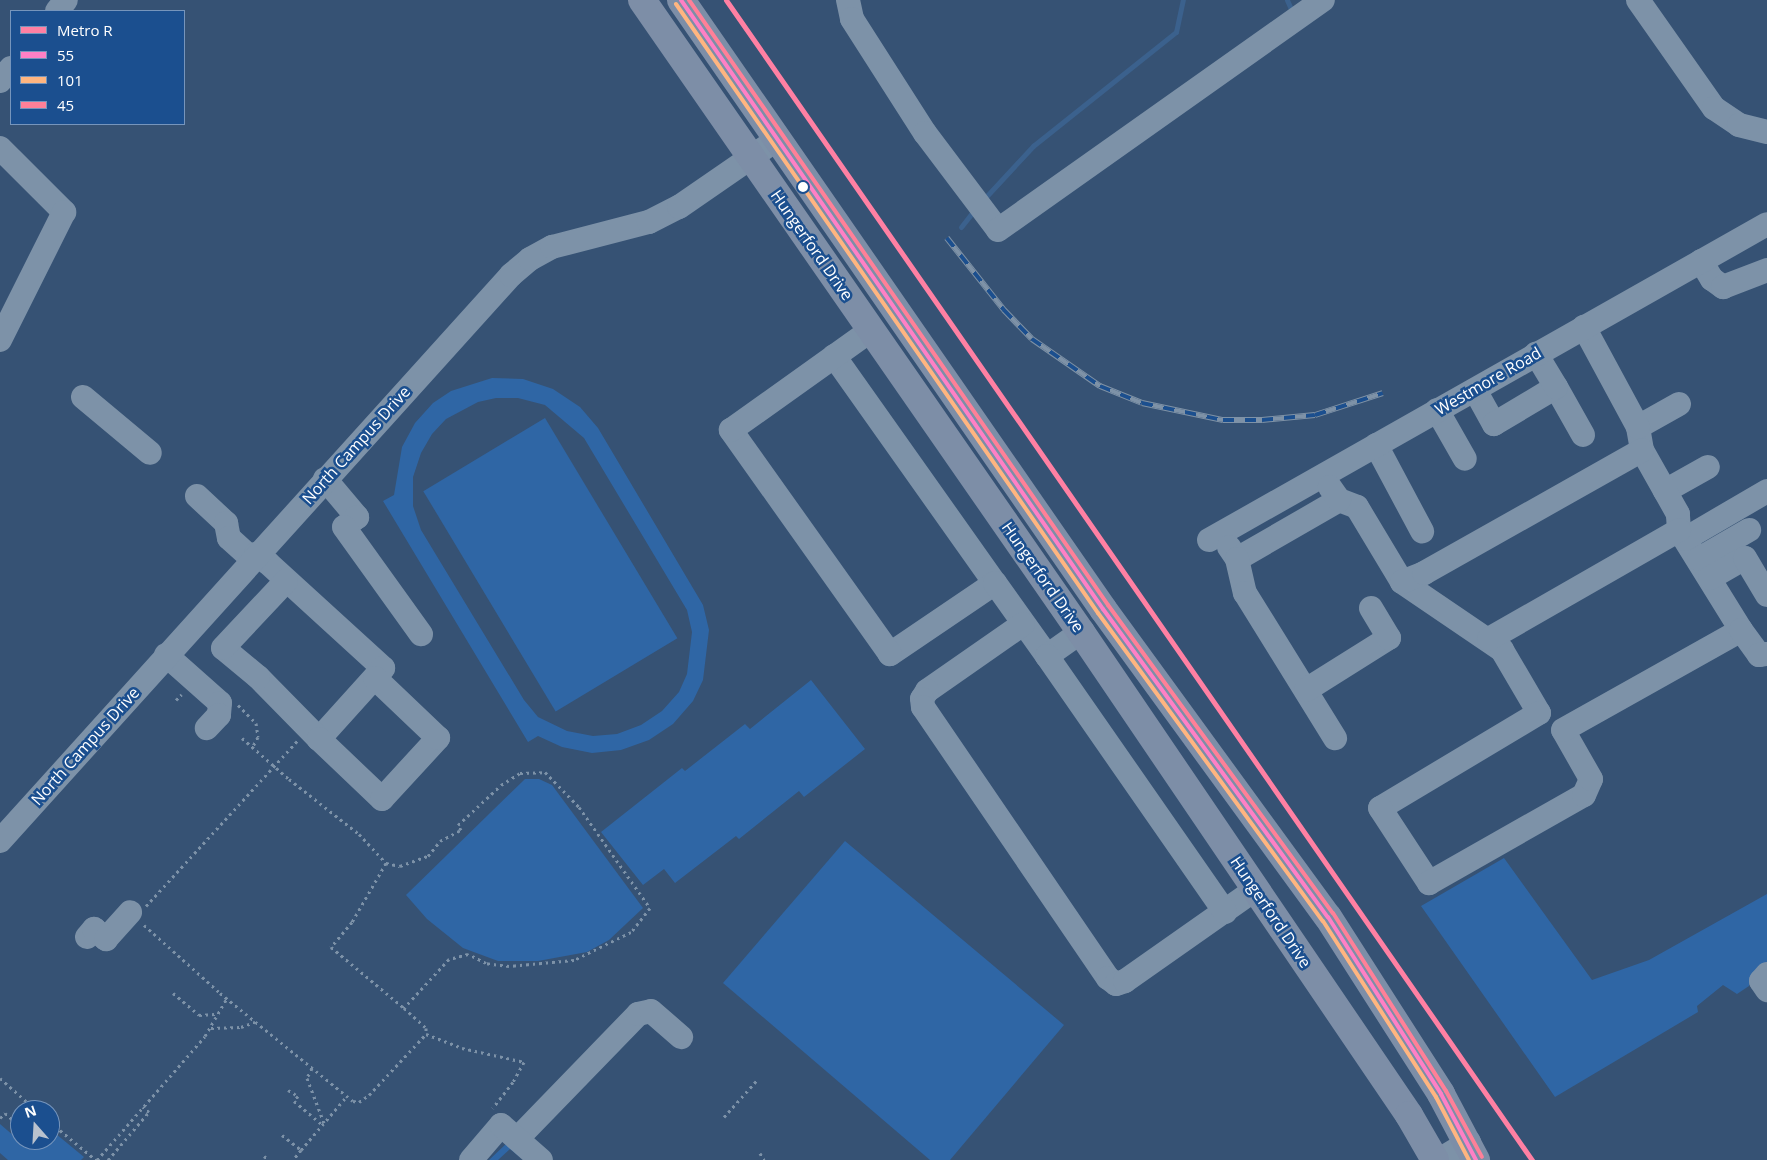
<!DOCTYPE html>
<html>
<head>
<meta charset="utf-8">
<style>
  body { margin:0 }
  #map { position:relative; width:1767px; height:1160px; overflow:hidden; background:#365274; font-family:"Open Sans",sans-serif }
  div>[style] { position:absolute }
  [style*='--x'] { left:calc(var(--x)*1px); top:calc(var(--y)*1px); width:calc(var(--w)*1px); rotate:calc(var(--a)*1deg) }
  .green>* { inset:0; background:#2f66a5; transform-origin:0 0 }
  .stream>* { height:5px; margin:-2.5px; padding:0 2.5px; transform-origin:2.5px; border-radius:2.5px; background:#3b618d }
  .path>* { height:3px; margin-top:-1.5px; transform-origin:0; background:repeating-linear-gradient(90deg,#7d92a8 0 2.5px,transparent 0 6.5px) }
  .minor>* { height:24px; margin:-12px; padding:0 12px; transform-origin:12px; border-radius:12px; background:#7d92a8 }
  .major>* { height:28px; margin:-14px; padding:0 14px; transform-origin:14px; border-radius:14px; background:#7d8ea7 }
  .rail>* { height:5.5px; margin-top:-2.75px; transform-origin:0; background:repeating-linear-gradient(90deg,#1b4f8f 0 11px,#7e92a7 0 22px); box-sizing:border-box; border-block:1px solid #7e92a7 }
  .bus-1>* { height:4px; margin:-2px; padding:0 2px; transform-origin:2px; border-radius:2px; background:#ff80c5 }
  .bus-2>* { height:4px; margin:-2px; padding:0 2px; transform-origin:2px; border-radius:2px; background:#ffb580 }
  .bus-3>* { height:4px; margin:-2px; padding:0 2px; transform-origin:2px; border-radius:2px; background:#ff8098 }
  .metro-1>* { height:5px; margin:-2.5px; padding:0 2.5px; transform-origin:2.5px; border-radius:2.5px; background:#ff80a3 }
  .dots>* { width:14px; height:14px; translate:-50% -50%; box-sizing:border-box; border:2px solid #1b4f8f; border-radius:50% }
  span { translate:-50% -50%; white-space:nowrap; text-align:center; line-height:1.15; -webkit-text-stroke:5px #1b4f8f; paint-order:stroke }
  .street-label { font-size:16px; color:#fff }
  .legend { position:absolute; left:10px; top:10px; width:175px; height:115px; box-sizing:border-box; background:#1b4f8f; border:1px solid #7695bc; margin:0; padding:6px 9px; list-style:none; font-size:15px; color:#fff }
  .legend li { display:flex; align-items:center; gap:10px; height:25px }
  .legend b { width:25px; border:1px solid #7695bc }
  .north { position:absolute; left:10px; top:1100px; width:50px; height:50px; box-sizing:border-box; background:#1b4f8f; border:1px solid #7695bc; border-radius:50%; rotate:341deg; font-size:14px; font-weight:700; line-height:20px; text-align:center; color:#fff }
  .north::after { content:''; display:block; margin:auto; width:18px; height:22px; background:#b9c2ce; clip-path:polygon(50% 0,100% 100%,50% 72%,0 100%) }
</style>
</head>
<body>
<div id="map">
  <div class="green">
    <i style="clip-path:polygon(evenodd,492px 378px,523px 379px,553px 389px,580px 407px,598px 428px,703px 605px,709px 630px,703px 680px,693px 701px,673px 724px,649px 740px,621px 750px,592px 753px,562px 747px,538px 736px,528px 742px,383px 501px,394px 495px,402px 447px,415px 423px,433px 403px,451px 391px,492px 378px,496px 398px,518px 398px,545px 405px,584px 438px,687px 610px,692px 632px,687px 674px,679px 692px,662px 711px,641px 725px,617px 734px,593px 736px,567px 731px,538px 717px,524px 700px,421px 530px,413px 506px,413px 477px,421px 453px,432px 434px,446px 419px,478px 402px,496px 398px)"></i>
    <i style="left:545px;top:418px;width:257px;height:142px;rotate:59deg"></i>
    <i style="clip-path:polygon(811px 680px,865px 749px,804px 797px,799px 791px,739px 839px,736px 836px,675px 883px,664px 869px,643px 885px,601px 832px,682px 768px,685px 771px,745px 724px,750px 729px)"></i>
    <i style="clip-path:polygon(525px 779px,539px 779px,552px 785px,643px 908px,609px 940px,587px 952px,538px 961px,498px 961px,463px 948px,427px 919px,406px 895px)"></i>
    <i style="clip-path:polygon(845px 841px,1064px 1025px,950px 1160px,930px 1160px,723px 983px)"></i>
    <i style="clip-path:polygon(1504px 858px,1592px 980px,1649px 960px,1767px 894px,1767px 965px,1754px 973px,1749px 986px,1737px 994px,1723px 985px,1697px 1006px,1698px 1012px,1555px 1097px,1421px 906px)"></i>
    <i style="clip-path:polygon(0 1124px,14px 1136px,20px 1130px,20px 1140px,50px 1140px,50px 1129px,84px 1157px,81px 1160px,8px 1160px,0 1153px)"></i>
    <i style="clip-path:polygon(507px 1143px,521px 1158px,510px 1149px,498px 1160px,489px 1160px)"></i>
  </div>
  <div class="stream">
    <i style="--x:1287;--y:0;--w:12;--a:66"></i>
    <i style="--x:983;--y:200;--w:74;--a:-47.2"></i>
    <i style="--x:1033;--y:146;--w:183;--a:-38.6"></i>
    <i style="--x:1176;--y:32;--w:33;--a:-78"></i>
    <i style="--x:961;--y:227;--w:16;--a:-52"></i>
  </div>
  <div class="path">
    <i style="--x:176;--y:700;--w:8;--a:-45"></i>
    <i style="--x:238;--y:705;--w:25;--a:45"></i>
    <i style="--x:256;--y:723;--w:14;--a:82"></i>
    <i style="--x:258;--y:737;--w:10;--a:119"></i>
    <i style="--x:242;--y:738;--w:62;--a:41.1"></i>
    <i style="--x:289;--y:779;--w:89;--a:38.2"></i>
    <i style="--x:359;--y:834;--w:40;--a:47"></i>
    <i style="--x:386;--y:863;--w:14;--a:12"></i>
    <i style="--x:400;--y:866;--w:30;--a:-20"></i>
    <i style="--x:428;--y:856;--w:19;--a:-51"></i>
    <i style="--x:440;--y:841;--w:24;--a:-28"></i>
    <i style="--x:461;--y:830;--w:6;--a:-121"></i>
    <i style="--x:458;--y:825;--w:59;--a:-42.9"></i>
    <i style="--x:501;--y:785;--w:22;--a:-32"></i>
    <i style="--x:520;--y:773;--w:25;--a:-2"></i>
    <i style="--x:545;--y:772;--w:49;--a:45.8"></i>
    <i style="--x:579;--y:807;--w:123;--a:54.9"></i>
    <i style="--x:650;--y:908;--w:31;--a:128"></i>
    <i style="--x:631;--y:932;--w:64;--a:153.8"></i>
    <i style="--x:574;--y:960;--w:65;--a:174.7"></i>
    <i style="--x:509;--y:966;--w:23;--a:-173"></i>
    <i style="--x:486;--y:963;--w:20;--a:-153"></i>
    <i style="--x:468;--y:954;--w:20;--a:165"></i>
    <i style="--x:449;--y:959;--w:67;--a:132.6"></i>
    <i style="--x:386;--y:863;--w:68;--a:120"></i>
    <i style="--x:352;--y:922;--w:33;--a:130"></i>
    <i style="--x:331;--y:947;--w:95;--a:39.9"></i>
    <i style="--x:404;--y:1008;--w:30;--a:42"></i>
    <i style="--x:426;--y:1028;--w:6;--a:90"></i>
    <i style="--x:146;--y:906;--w:224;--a:-47.5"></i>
    <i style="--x:144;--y:925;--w:102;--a:41.8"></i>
    <i style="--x:220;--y:993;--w:171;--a:39.1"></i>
    <i style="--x:353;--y:1101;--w:6;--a:9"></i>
    <i style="--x:359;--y:1102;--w:12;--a:-35"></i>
    <i style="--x:369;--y:1095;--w:83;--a:-46.9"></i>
    <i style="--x:426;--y:1034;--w:39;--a:21"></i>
    <i style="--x:462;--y:1048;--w:64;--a:12.7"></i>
    <i style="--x:524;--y:1062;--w:23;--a:119"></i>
    <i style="--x:513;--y:1082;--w:33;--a:128"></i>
    <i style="--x:173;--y:993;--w:34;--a:40"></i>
    <i style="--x:199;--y:1015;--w:16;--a:-4"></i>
    <i style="--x:211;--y:1028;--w:30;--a:-2"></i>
    <i style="--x:241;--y:1027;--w:15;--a:-20"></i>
    <i style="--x:312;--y:1068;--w:11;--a:117"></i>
    <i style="--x:307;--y:1078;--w:48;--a:69.3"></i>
    <i style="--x:0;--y:1078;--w:48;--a:41.6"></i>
    <i style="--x:288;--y:1090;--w:12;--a:31"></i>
    <i style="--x:298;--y:1096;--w:6;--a:129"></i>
    <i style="--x:294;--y:1101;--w:38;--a:40"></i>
    <i style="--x:24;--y:1110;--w:8;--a:-50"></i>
    <i style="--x:724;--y:1117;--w:51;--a:-48.2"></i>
    <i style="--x:0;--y:1118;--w:7;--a:-45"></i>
    <i style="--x:5;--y:1113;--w:13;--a:42"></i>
    <i style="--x:15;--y:1122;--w:8;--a:-50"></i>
    <i style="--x:50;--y:1122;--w:60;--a:39.6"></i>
    <i style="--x:282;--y:1135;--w:24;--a:38"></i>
    <i style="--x:301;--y:1150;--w:13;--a:129"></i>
    <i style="--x:301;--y:1150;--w:71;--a:-49.6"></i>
    <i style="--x:760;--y:1153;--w:8;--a:60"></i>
    <i style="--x:264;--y:1156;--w:6;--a:39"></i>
    <i style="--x:97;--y:1160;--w:164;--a:-48.9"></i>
    <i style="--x:205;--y:1036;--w:44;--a:-59.9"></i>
    <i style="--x:108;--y:1160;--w:63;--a:-49.5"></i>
    <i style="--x:149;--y:1112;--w:8;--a:-140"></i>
  </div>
  <div class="minor">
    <i style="--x:848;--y:0;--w:19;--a:78"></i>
    <i style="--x:852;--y:19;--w:135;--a:57.4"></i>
    <i style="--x:925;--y:133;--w:121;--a:53"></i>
    <i style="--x:998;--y:230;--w:398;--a:-35.3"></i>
    <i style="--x:1638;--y:0;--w:132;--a:54.9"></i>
    <i style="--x:1714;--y:108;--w:30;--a:34"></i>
    <i style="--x:1739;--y:125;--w:29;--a:14"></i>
    <i style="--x:57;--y:11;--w:14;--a:-51"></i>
    <i style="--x:0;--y:81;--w:17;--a:-50"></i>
    <i style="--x:0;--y:148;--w:91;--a:45"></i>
    <i style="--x:64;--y:212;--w:143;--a:116.6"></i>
    <i style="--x:1701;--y:261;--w:21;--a:59"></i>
    <i style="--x:1712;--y:279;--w:14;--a:36"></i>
    <i style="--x:1723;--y:287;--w:47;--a:-21.1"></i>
    <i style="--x:834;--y:356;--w:278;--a:54.7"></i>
    <i style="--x:995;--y:583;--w:127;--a:145.9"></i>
    <i style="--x:890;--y:654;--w:275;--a:-125.4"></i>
    <i style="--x:731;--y:430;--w:172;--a:-35.5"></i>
    <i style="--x:1556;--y:387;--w:55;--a:60.6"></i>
    <i style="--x:1475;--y:390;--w:39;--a:61"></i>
    <i style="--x:1494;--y:424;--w:72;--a:-30.8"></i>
    <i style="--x:1556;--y:387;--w:39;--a:-121"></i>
    <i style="--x:83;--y:397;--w:87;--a:39.9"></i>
    <i style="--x:1437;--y:410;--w:56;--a:60.3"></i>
    <i style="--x:1638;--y:427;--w:47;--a:-29.3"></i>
    <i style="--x:1376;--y:445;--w:98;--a:61.9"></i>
    <i style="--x:325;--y:479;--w:50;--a:49.9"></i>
    <i style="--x:357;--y:517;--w:16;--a:142"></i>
    <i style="--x:344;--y:527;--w:132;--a:54.3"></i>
    <i style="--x:1665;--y:491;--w:49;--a:-29.2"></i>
    <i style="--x:197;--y:496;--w:40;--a:43"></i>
    <i style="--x:226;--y:523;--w:15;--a:79"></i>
    <i style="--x:229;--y:538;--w:31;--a:42"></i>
    <i style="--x:1339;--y:500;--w:19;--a:21"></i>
    <i style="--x:1357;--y:507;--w:87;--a:59"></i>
    <i style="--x:1402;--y:582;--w:121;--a:34.2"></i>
    <i style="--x:1502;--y:650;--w:73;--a:59.6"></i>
    <i style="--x:1539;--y:713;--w:185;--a:149.1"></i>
    <i style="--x:1380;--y:808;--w:90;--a:56.8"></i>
    <i style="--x:1429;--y:883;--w:178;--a:-29.6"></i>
    <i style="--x:1584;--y:795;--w:17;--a:-66"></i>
    <i style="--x:1591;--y:779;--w:56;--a:-119.7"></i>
    <i style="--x:1563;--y:730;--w:204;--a:-29.3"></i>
    <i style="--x:1741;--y:630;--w:118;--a:-121.8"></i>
    <i style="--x:1679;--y:530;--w:16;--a:-94"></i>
    <i style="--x:1678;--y:514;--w:73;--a:-119.4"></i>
    <i style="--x:1642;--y:450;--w:23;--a:-100"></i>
    <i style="--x:1638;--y:427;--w:114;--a:-118.4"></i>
    <i style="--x:1685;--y:539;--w:95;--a:-30.3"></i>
    <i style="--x:1209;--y:540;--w:641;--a:-29.52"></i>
    <i style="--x:1229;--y:547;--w:14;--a:56"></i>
    <i style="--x:1237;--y:559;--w:118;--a:-30"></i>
    <i style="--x:1339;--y:500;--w:16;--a:-125"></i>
    <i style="--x:256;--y:554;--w:15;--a:37"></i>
    <i style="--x:268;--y:563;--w:156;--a:42.4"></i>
    <i style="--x:383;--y:668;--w:96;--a:132"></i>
    <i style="--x:319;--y:739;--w:87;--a:-134.5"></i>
    <i style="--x:258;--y:677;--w:45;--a:-140.4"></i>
    <i style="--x:223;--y:648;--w:92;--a:-46.8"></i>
    <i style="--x:1237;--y:559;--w:35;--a:77"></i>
    <i style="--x:1245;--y:593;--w:171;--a:58.2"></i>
    <i style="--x:1699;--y:559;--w:58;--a:-30.1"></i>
    <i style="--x:1710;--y:578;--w:40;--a:-29.7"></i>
    <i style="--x:1745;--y:558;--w:43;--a:59.3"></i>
    <i style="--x:1402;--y:582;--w:24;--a:-22"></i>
    <i style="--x:1424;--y:573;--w:250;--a:-29.4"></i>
    <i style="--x:995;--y:583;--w:90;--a:54.5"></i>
    <i style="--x:1047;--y:656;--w:42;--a:-35.2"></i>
    <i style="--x:1023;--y:624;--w:117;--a:145.1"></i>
    <i style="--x:927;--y:691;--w:9;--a:122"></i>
    <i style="--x:922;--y:699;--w:8;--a:83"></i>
    <i style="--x:923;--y:707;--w:328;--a:55.7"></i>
    <i style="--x:1108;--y:978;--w:10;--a:37"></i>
    <i style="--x:1116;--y:984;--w:9;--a:-18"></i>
    <i style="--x:1125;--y:981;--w:160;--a:-35.1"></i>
    <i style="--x:1741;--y:630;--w:31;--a:54"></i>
    <i style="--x:1759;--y:655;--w:8;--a:-7"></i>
    <i style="--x:1489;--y:639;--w:219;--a:-29.8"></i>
    <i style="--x:166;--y:655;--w:72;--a:41.6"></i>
    <i style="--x:220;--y:703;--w:12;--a:95"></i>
    <i style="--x:219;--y:715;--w:18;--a:133"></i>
    <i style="--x:1047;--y:656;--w:312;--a:55.2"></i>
    <i style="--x:1306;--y:690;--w:98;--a:-32.1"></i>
    <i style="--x:1389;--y:638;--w:35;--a:-121"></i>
    <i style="--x:319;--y:739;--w:87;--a:43.6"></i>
    <i style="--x:382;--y:799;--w:83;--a:-47.4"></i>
    <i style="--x:438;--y:738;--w:87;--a:-136.4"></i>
    <i style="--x:0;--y:841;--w:763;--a:-47.92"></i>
    <i style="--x:511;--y:275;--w:25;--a:-40"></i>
    <i style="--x:530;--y:259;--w:25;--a:-29"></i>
    <i style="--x:552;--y:247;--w:100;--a:-14.5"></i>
    <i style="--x:649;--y:222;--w:34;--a:-27"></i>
    <i style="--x:679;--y:207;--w:118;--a:-34.6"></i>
    <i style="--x:87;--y:937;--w:11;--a:-49"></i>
    <i style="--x:94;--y:929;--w:16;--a:40"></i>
    <i style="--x:106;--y:939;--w:36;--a:-48"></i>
    <i style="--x:1767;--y:974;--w:9;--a:131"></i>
    <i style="--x:1761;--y:981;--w:11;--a:56"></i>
    <i style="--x:517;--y:1139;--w:174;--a:-45.9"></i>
    <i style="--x:638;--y:1014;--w:13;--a:-13"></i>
    <i style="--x:651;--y:1011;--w:40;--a:41"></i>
    <i style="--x:471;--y:1160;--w:46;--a:-49.4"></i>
    <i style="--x:501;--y:1125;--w:53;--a:41.2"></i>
    <i style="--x:1439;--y:1160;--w:35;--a:-31"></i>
  </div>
  <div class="major">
    <i style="--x:642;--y:0;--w:770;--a:55.22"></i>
    <i style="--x:1081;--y:632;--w:584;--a:55.82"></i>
    <i style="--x:1409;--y:1115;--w:52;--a:60"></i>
    <i style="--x:681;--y:0;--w:741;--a:55.28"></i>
    <i style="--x:1103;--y:609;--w:381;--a:53.9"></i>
    <i style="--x:1328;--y:917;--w:210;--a:57.4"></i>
    <i style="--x:1441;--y:1094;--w:75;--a:62.1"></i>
  </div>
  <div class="rail">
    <i style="--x:947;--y:238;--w:92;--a:51.6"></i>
    <i style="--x:1004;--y:310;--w:40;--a:46"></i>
    <i style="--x:1032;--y:339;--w:83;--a:34.7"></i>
    <i style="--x:1100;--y:386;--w:45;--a:22"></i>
    <i style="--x:1142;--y:403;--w:83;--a:11.9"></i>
    <i style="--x:1223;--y:420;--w:39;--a:0"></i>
    <i style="--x:1262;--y:420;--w:53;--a:-5.4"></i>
    <i style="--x:1315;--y:415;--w:71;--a:-17.9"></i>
  </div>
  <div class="bus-1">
    <i style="--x:681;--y:0;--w:741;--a:55.28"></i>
    <i style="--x:1103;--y:609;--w:381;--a:53.9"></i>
    <i style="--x:1328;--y:917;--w:210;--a:57.4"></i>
    <i style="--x:1441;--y:1094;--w:75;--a:62.1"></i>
  </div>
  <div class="bus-2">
    <i style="--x:676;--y:4;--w:741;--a:55.28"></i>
    <i style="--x:1098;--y:613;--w:381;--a:53.9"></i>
    <i style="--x:1323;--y:921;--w:209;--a:57.3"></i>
    <i style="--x:1436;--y:1097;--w:71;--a:62.4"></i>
  </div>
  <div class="bus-3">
    <i style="--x:689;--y:0;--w:736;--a:55.29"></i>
    <i style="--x:1108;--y:605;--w:381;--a:53.9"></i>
    <i style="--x:1333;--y:913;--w:211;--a:57.6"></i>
    <i style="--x:1446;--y:1091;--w:75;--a:61.4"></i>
  </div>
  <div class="metro-1">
    <i style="--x:726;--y:0;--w:1413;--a:55.21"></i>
  </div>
  <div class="dots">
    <i style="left:803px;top:187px;background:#fff"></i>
  </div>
  <div class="street-label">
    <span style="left:812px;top:245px;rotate:55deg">Hungerford Drive</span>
    <span style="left:1488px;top:381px;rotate:-30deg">Westmore Road</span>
    <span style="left:356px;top:445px;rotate:-48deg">North Campus Drive</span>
    <span style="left:1043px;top:577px;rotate:55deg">Hungerford Drive</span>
    <span style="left:85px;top:746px;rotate:-48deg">North Campus Drive</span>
    <span style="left:1271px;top:912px;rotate:56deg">Hungerford Drive</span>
  </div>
  <ul class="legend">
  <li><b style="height:6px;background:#ff80a3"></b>Metro R</li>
  <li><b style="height:6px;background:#ff80c5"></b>55</li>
  <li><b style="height:6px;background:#ffb580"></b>101</li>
  <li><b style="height:6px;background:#ff8098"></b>45</li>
  </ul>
  <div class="north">N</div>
</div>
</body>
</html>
